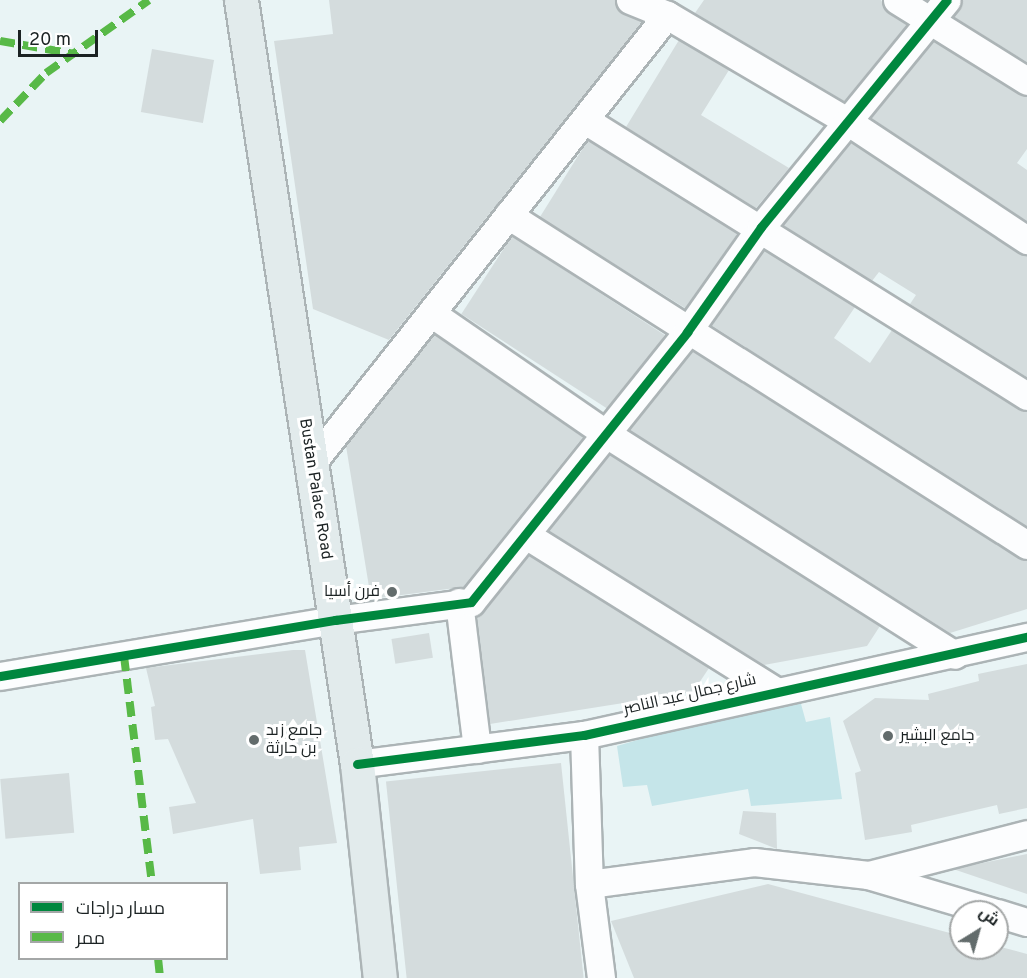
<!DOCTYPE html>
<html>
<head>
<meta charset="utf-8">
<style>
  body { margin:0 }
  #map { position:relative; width:1027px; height:978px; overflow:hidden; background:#e9f4f5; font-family:Overpass,Cairo,sans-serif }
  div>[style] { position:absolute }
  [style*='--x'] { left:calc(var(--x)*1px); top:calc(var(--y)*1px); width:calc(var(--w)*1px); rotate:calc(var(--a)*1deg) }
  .green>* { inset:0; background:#c5e5e9 }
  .building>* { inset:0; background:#d4dcdd; transform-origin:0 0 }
  .roads { filter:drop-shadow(2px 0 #acb4b6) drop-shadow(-2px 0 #acb4b6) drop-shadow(0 2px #acb4b6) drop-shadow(0 -2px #acb4b6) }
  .minor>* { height:27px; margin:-13.5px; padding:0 13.5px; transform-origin:13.5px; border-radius:13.5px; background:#fcfdfe }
  .major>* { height:33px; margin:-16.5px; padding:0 16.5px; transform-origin:16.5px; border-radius:16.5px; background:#e2ebec }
  .quiet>* { height:8px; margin-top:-4px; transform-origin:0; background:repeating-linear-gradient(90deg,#58b947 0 15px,transparent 0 23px) }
  .cycleway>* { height:9px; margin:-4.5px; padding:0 4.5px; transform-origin:4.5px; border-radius:4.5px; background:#00873e }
  .dots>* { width:16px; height:16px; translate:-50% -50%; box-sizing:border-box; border:3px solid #fff; border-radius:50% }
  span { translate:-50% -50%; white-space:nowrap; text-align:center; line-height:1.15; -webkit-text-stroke:6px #fff; paint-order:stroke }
  .street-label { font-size:16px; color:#1b2223 }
  .poi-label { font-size:16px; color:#1b2223 }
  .right { translate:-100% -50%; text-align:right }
  .left { translate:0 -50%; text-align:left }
  .legend { position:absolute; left:18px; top:882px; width:210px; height:78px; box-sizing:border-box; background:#fff; border:2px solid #a4a7a7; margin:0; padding:8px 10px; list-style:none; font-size:18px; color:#1b2223 }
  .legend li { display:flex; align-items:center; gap:12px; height:30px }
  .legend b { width:30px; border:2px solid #a4a7a7 }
  .north { position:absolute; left:949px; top:900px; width:60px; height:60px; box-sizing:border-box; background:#fff; border:2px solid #a4a7a7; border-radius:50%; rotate:37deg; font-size:16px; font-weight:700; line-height:24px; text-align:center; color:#1b2223 }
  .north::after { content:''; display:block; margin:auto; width:21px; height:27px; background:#636c6c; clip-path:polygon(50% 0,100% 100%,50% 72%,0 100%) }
  .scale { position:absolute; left:18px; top:30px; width:80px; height:27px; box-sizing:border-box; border:3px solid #1b2223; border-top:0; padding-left:8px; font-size:18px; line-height:21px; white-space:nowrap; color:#1b2223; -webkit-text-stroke:4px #fff; paint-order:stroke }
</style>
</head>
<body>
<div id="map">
  <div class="green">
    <i style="clip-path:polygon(798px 693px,806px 722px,830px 717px,842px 799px,751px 806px,748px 789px,652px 806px,647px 785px,623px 787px,617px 746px)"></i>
  </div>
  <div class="building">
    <i style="clip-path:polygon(329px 0,615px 0,618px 10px,642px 22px,389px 340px,313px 309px,274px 41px,333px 34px)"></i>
    <i style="clip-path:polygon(704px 0,881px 0,888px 13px,907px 25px,844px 101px,695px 13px)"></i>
    <i style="clip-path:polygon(962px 0,1027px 0,1027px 62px,954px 17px)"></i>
    <i style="clip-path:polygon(679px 40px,729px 70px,701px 115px,789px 168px,756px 208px,626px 127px)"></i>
    <i style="clip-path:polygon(934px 41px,1027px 97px,1027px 149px,1017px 163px,1027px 170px,1027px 221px,871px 118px)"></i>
    <i style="left:152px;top:49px;width:63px;height:64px;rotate:10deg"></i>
    <i style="left:588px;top:140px;width:176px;height:91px;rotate:32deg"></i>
    <i style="clip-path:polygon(851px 142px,1027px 256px,1027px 377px,910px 304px,916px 295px,879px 272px,872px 281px,783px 225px)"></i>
    <i style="left:512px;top:236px;width:182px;height:93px;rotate:33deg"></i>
    <i style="clip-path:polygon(764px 250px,855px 307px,834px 338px,870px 363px,892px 330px,1027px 412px,1027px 526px,711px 325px)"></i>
    <i style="clip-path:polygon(434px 334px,583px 437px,463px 587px,371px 599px,346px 446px)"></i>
    <i style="clip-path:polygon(692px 351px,1027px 561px,1027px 609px,950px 633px,629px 430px)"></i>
    <i style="clip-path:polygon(609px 454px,880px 626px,867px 646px,764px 665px,548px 530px)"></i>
    <i style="clip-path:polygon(529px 555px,709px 668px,693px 692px,490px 724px,477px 616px)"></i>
    <i style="left:429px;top:633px;width:25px;height:38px;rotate:81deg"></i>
    <i style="clip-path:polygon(293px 650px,305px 650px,337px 843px,299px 847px,301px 870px,260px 874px,253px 819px,173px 834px,169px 807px,196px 803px,168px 739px,155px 740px,151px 707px,155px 706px,146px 668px)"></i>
    <i style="clip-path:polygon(1027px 664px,1027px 808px,999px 814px,997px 805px,911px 825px,912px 832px,865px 840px,855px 773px,861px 771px,843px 721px,875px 698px,929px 700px,928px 694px,979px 681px,978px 674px)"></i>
    <i style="left:561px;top:763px;width:216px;height:176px;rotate:84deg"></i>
    <i style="left:69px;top:773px;width:60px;height:69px;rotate:85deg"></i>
    <i style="clip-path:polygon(743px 811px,776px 813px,777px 849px,739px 834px)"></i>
    <i style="clip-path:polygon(1027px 854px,1027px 894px,953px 869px)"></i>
    <i style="clip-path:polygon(768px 884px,961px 936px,961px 948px,997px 946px,1027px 954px,1027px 978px,634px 978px,611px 921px)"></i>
  </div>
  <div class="roads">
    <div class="minor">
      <i style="--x:630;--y:0;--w:40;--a:22"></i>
      <i style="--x:667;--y:15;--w:209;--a:30.5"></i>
      <i style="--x:847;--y:121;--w:216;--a:33.5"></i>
      <i style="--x:897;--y:0;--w:153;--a:31.9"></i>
      <i style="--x:585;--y:120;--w:521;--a:31.98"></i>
      <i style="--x:508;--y:215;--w:615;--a:32.45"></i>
      <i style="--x:431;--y:313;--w:211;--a:34.6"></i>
      <i style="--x:605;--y:433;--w:414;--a:32.4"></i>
      <i style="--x:311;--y:464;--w:573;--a:-51.59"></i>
      <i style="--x:526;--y:535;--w:292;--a:32"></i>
      <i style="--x:459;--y:602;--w:148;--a:83"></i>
      <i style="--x:0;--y:676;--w:340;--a:-9.5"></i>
      <i style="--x:335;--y:620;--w:137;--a:-7.5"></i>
      <i style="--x:471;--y:602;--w:346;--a:-51.3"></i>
      <i style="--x:687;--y:332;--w:128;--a:-54.8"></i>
      <i style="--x:761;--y:227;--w:293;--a:-50.7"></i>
      <i style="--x:584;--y:735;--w:149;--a:88.1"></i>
      <i style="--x:589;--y:884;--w:95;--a:82.7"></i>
      <i style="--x:357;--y:764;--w:229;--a:-7.3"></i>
      <i style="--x:584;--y:735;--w:454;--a:-12.5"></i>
      <i style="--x:869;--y:875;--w:163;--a:-14.5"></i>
      <i style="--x:589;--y:884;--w:166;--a:-7.6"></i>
      <i style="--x:754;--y:862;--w:115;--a:6.5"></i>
      <i style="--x:868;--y:875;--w:130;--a:16.5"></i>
      <i style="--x:997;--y:913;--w:31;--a:17"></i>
    </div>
    <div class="major">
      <i style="--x:241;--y:0;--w:773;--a:81.37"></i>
      <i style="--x:357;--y:764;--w:215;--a:83.9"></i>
    </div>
  </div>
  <div class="quiet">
    <i style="--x:0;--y:41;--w:76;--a:9.8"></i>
    <i style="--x:0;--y:121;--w:66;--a:-46.2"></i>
    <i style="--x:46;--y:73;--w:126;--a:-35.3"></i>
    <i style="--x:124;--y:656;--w:230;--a:83"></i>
    <i style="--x:158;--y:958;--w:20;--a:84"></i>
  </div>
  <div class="cycleway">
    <i style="--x:0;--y:676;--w:340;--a:-9.5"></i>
    <i style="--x:335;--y:620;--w:137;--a:-7.5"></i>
    <i style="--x:471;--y:602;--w:346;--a:-51.3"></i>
    <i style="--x:687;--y:332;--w:128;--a:-54.8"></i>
    <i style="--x:761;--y:227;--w:293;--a:-50.7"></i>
    <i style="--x:357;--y:764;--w:229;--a:-7.3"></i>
    <i style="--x:584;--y:735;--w:454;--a:-12.5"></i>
  </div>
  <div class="dots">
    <i style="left:392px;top:592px;background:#636c6c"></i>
    <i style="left:888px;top:736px;background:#636c6c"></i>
    <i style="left:254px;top:740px;background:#636c6c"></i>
  </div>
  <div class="street-label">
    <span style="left:315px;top:489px;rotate:81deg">Bustan Palace Road</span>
    <span style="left:690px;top:695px;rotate:-13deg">شارع جمال عبد الناصر</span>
  </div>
  <div class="poi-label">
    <span class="right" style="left:380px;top:592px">فرن أسيا</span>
    <span class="left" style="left:266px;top:740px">جامع زيد<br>بن حارثة</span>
    <span class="left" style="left:900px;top:736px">جامع البشير</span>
  </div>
  <ul class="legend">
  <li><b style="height:8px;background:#00873e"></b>مسار دراجات</li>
  <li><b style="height:8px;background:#58b947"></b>ممر</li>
  </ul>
  <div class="north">ش</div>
  <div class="scale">20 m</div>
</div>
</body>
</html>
